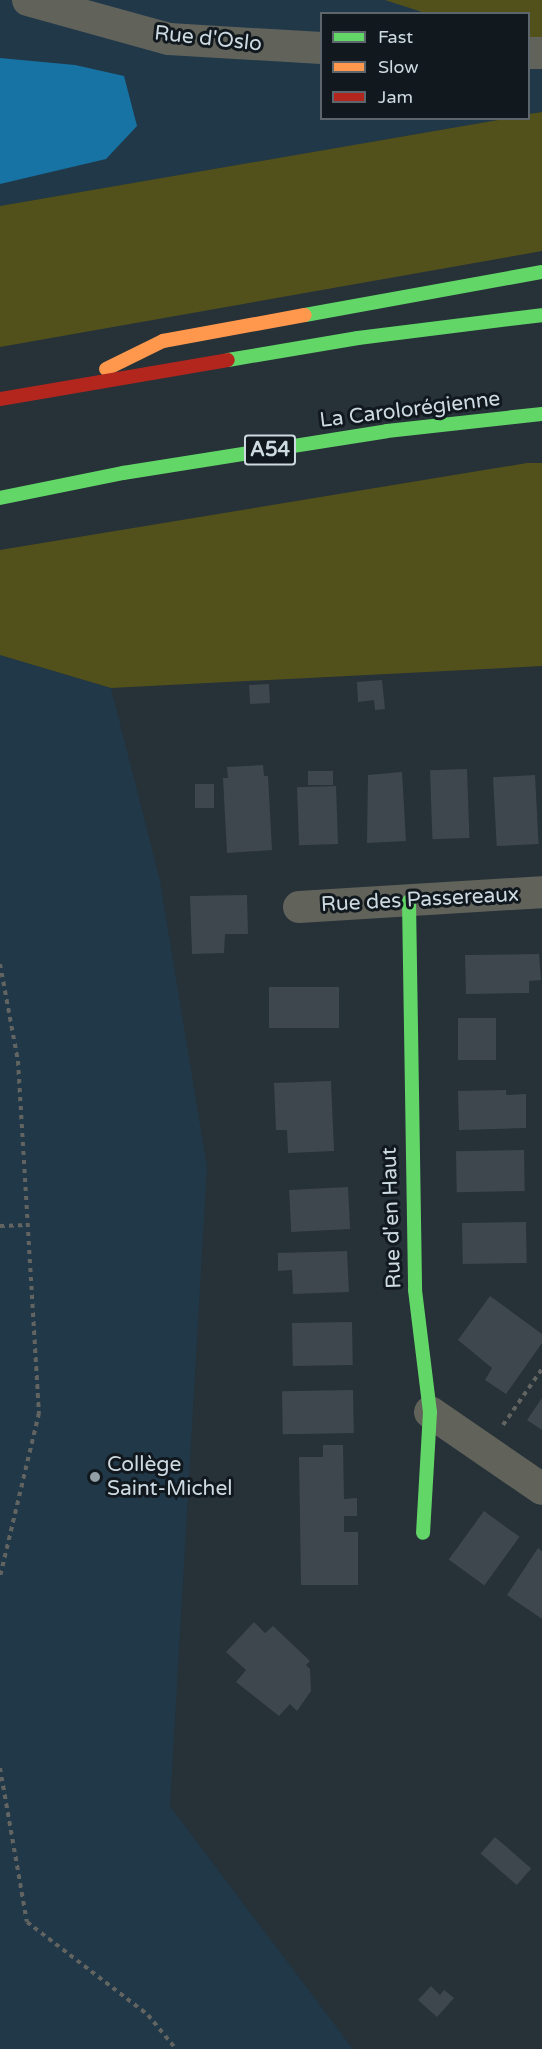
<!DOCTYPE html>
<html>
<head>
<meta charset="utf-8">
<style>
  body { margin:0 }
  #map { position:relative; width:542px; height:2049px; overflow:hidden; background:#263138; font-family:"Varela Round",sans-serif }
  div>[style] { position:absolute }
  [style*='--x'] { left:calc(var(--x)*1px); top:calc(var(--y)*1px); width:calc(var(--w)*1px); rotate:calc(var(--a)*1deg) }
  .built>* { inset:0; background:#213848 }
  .green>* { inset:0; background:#52511b }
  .water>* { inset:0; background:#1773a4 }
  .building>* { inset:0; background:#3e474d; transform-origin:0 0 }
  .path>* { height:4px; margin-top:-2px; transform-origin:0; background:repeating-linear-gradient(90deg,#626461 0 4.5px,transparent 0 9px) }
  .street>* { height:32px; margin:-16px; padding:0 16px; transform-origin:16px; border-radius:16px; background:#61635b }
  .fast>* { height:14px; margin:-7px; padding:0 7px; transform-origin:7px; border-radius:7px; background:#63d668 }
  .slow>* { height:14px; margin:-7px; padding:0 7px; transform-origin:7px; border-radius:7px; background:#ff974d }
  .jam>* { height:14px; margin:-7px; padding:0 7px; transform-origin:7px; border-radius:7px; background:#b3261e }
  .dots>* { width:16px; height:16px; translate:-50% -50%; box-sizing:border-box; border:3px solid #11191f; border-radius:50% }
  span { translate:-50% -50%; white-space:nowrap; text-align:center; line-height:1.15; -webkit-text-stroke:6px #11191f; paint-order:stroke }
  .shield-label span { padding:2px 4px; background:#11191f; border:2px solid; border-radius:4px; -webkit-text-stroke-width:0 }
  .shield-label { font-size:20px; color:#cedae2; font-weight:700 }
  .street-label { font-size:21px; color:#cedae2 }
  .poi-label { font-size:21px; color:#cedae2 }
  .left { translate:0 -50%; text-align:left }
  .legend { position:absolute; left:320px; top:12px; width:210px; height:108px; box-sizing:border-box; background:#11191f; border:2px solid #5d666d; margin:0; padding:8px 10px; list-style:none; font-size:18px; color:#cedae2 }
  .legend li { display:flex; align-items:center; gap:12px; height:30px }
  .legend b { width:30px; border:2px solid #5d666d }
</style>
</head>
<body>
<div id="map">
  <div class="built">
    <i style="clip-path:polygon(0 0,542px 0,542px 112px,529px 114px,528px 14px,322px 14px,322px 118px,504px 119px,0 206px)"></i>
    <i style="clip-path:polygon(0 655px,111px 688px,160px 881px,207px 1167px,170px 1806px,353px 2049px,0 2049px)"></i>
  </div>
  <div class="green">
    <i style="clip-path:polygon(385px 0,542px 0,542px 39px,529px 39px,528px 14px,425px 13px)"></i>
    <i style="clip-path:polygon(542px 112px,542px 251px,0 347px,0 206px,504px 119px,528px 118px,529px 114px)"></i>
    <i style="clip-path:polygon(527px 463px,542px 463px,542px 666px,111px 688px,0 655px,0 550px)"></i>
  </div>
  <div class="water">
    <i style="clip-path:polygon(0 58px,75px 65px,124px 76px,137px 126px,106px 159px,0 184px)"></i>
  </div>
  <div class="building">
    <i style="clip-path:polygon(382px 680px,385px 709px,375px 710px,374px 700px,358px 702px,357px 682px)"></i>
    <i style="left:269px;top:684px;width:19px;height:20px;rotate:87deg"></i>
    <i style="clip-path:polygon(263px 765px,264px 776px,268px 776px,272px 850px,227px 853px,223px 778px,228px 778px,227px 767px)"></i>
    <i style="left:467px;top:769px;width:69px;height:37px;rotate:88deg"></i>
    <i style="left:333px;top:771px;width:14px;height:25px;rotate:90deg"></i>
    <i style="clip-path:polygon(402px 772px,406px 841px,367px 843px,368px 775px)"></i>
    <i style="left:535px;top:775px;width:69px;height:42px;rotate:87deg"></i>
    <i style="left:195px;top:784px;width:19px;height:24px"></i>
    <i style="left:336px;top:786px;width:58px;height:39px;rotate:88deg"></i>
    <i style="clip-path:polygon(247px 895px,248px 934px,225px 934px,224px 953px,192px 954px,190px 896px)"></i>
    <i style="clip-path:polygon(539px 954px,541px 980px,529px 981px,529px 993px,466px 994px,465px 955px)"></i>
    <i style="left:339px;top:987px;width:41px;height:70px;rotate:90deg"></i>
    <i style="left:458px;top:1018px;width:38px;height:42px"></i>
    <i style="clip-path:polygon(331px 1081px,334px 1151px,288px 1153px,287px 1130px,276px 1130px,274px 1083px)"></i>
    <i style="clip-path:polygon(506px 1090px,506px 1095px,526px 1094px,526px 1128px,459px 1130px,458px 1091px)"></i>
    <i style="left:524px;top:1150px;width:41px;height:68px;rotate:89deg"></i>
    <i style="left:348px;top:1187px;width:42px;height:59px;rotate:87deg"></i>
    <i style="left:526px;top:1222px;width:41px;height:64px;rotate:89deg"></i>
    <i style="clip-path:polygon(347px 1251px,349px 1292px,293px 1294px,292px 1270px,278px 1271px,278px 1253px)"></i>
    <i style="clip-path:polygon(490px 1296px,542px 1334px,542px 1343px,506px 1394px,485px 1380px,492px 1368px,458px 1340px)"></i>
    <i style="left:352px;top:1322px;width:43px;height:60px;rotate:89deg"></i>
    <i style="left:353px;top:1390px;width:43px;height:71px;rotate:89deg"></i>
    <i style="clip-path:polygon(542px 1398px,542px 1430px,527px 1420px)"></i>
    <i style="clip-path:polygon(323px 1445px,343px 1445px,344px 1499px,357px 1498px,357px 1516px,344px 1516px,344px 1532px,358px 1532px,358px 1585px,301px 1585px,299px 1457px,323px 1457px)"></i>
    <i style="left:484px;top:1511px;width:44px;height:60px;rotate:36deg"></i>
    <i style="clip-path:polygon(538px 1548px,542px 1551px,542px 1619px,507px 1595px)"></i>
    <i style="clip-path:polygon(254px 1622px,265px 1633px,273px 1626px,310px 1661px,306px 1665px,310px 1669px,311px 1691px,297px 1711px,290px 1704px,279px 1716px,236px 1682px,246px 1670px,226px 1652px)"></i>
    <i style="left:495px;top:1837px;width:48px;height:22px;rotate:41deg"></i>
    <i style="clip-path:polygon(431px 1986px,440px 1995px,444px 1990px,454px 1998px,437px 2017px,418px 2000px)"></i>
  </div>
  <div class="path">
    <i style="--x:0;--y:964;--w:99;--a:79.5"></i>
    <i style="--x:18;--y:1061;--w:353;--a:86.6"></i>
    <i style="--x:39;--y:1413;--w:169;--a:103.4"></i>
    <i style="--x:0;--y:1226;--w:28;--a:-2"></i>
    <i style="--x:503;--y:1425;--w:68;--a:-55.1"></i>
    <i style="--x:0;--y:1768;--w:156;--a:80.1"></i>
    <i style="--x:27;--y:1922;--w:153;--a:37.5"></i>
    <i style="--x:148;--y:2015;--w:44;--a:50.5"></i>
  </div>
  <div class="street">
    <i style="--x:28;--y:0;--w:146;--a:15.5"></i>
    <i style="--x:169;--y:39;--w:153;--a:3.4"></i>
    <i style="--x:528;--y:53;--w:14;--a:0"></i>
    <i style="--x:299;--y:907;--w:243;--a:-3.5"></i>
    <i style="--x:430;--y:1412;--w:136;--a:34.5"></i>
  </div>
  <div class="fast">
    <i style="--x:305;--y:315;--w:241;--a:-10.3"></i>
    <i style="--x:228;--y:360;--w:132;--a:-9.6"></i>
    <i style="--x:358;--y:338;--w:185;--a:-7.1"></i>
    <i style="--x:0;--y:498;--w:126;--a:-11.5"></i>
    <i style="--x:123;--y:473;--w:267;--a:-9"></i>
    <i style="--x:387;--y:431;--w:156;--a:-6.3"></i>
    <i style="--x:409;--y:901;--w:389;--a:89.1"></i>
    <i style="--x:415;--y:1290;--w:123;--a:83"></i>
    <i style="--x:430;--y:1412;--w:121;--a:93.3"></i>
  </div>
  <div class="slow">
    <i style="--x:106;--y:369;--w:64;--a:-26.2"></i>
    <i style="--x:163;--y:341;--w:144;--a:-10.4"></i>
  </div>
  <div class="jam">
    <i style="--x:0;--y:399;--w:231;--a:-9.7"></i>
  </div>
  <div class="dots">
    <i style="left:95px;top:1477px;background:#939fa6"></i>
  </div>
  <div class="shield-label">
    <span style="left:270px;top:450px">A54</span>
  </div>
  <div class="street-label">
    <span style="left:208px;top:39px;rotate:6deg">Rue d'Oslo</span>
    <span style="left:410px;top:410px;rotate:-7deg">La Carolorégienne</span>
    <span style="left:420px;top:900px;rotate:-3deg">Rue des Passereaux</span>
    <span style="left:392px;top:1218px;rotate:-92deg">Rue d'en Haut</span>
  </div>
  <div class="poi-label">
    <span class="left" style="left:107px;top:1477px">Collège<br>Saint-Michel</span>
  </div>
  <ul class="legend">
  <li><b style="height:8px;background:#63d668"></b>Fast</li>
  <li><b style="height:8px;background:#ff974d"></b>Slow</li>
  <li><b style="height:8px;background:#b3261e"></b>Jam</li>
  </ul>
</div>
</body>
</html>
